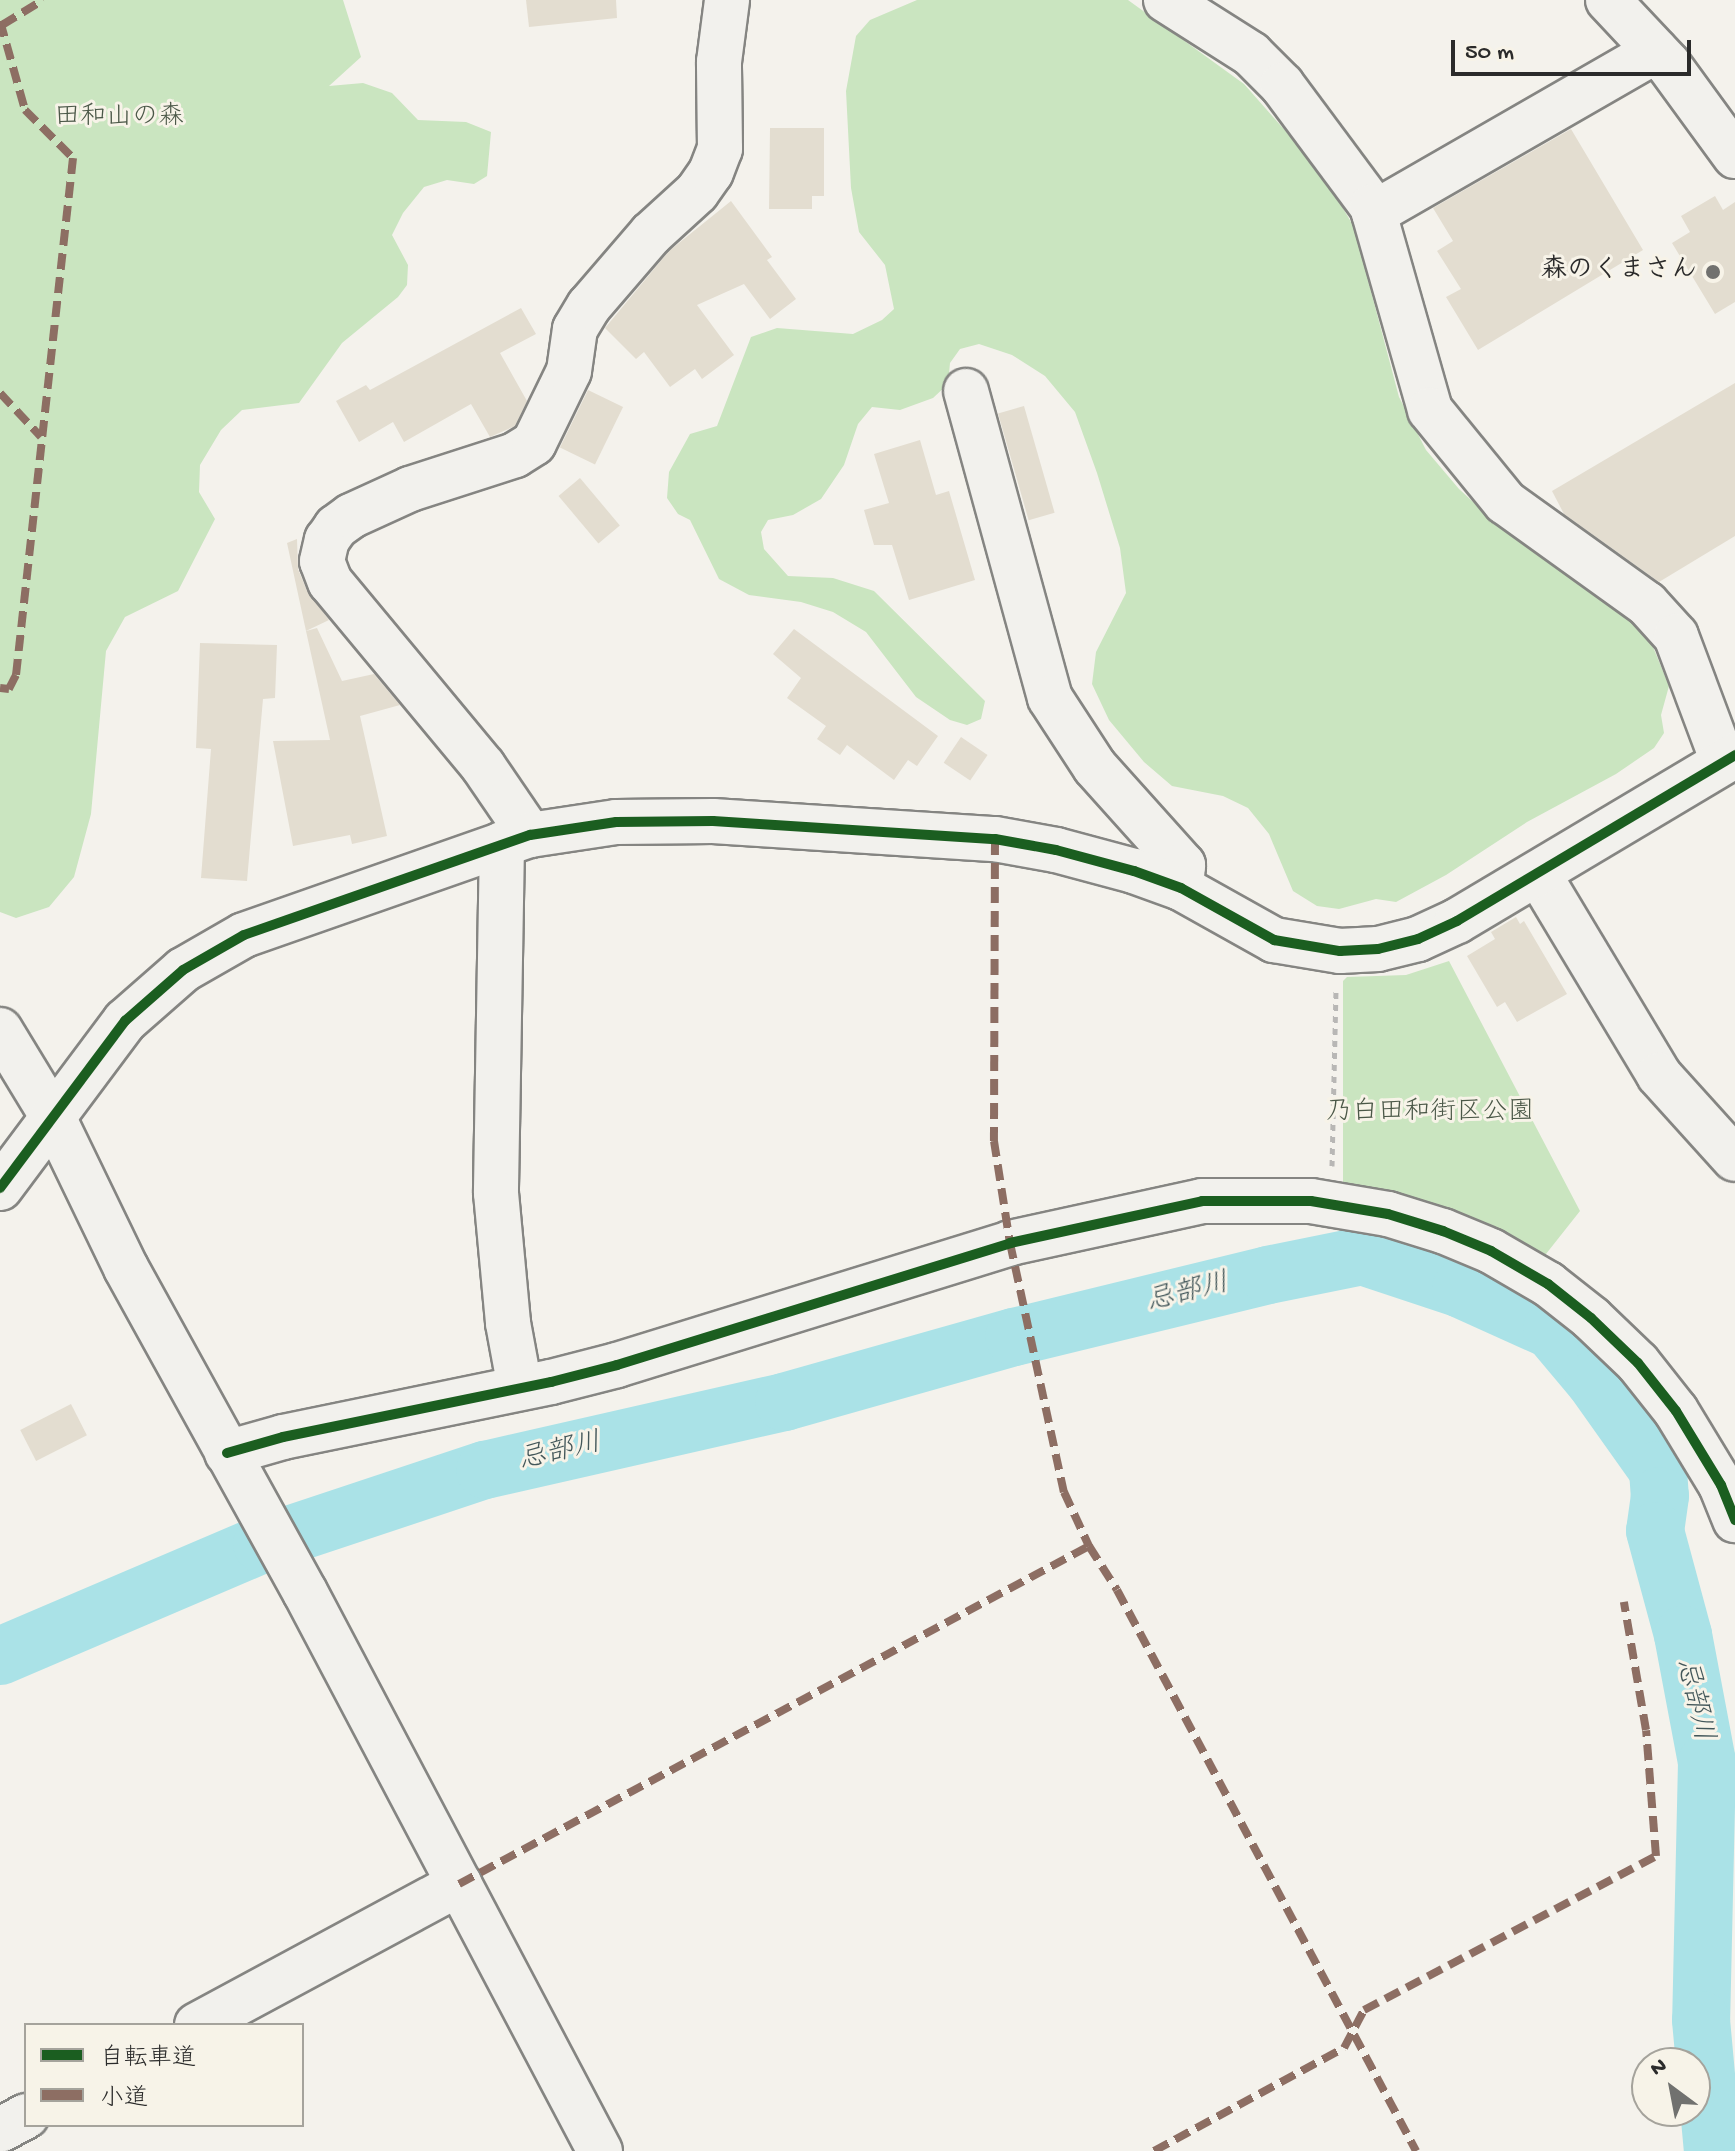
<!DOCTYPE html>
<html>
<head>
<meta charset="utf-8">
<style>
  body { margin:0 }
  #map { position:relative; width:1735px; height:2151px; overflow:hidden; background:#f4f2ec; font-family:"Gochi Hand","Klee One",sans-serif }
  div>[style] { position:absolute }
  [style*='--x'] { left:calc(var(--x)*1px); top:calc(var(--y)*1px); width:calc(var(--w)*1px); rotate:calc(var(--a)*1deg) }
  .green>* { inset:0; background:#cae5c0 }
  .river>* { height:58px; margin:-29px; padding:0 29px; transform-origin:29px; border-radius:29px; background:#aae2e7 }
  .building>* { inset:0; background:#e3ddd0; transform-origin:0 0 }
  .path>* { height:5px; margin-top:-2.5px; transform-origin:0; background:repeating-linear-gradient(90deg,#b8b7b5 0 6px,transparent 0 12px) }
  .roads { filter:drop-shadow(2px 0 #858582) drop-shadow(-2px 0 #858582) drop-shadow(0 2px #858582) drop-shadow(0 -2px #858582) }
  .minor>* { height:44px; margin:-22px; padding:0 22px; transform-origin:22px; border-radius:22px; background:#f2f1ed }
  .quiet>* { height:8px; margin-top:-4px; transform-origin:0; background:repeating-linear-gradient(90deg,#8d6e63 0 16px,transparent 0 24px) }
  .cycleway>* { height:10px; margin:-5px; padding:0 5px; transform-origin:5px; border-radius:5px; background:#1b5e20 }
  .dots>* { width:22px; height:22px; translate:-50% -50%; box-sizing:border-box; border:4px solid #f7f3e8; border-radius:50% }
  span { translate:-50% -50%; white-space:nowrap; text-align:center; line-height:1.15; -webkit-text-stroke:6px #f7f3e8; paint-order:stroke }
  .park-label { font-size:26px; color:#4a5747 }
  .poi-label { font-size:26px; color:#2b2b2b; font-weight:700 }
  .right { translate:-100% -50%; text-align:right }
  .water-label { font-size:28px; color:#43575a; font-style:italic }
  .legend { position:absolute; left:24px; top:2023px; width:280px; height:104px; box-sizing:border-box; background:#f7f3e8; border:2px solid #a5a39c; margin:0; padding:10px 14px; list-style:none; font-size:24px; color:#2b2b2b }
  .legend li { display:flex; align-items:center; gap:16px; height:40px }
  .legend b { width:40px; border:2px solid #a5a39c }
  .north { position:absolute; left:1631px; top:2047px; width:80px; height:80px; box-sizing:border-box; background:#f7f3e8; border:2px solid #a5a39c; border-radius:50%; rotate:328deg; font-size:22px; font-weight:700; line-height:32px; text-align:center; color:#2b2b2b }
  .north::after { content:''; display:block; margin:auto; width:28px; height:36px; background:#71716f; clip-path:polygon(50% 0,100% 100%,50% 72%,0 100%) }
  .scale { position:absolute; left:1451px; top:40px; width:240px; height:36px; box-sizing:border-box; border:4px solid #2b2b2b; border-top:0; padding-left:10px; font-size:24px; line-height:28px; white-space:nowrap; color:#2b2b2b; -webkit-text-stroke:6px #f7f3e8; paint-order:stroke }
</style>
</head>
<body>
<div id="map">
  <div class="green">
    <i style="clip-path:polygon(0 0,343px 0,361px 57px,329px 86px,363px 83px,392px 93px,418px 120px,466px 122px,491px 132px,487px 176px,474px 184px,447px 180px,424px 187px,403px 213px,392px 235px,408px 265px,407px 285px,398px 297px,342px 343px,299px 403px,242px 410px,221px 430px,200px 465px,199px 492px,215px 519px,178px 591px,125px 617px,106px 651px,91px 814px,74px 877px,49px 907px,16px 918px,0 912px)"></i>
    <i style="clip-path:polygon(917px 0,1128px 0,1244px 84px,1321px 171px,1354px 227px,1399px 397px,1426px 450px,1459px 489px,1507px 533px,1579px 581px,1622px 604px,1647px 632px,1669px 686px,1661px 715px,1664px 733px,1654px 748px,1616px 774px,1527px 822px,1446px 875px,1396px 902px,1376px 899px,1339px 909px,1317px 906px,1293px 891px,1269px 834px,1248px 808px,1223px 796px,1172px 786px,1144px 762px,1109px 720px,1092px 684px,1096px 652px,1126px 593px,1120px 548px,1097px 473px,1075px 412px,1045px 376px,1012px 355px,979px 344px,960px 349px,950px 363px,948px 384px,933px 398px,900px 410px,872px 407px,858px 424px,844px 465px,821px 499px,793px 515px,768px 520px,761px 532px,764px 549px,788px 576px,833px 578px,874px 591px,985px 701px,981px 719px,967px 725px,950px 720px,916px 697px,866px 632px,833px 612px,801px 602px,749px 595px,719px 579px,690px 520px,678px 514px,667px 498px,669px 472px,690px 434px,717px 426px,751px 337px,777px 328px,853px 334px,882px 320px,894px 309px,885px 265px,859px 232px,851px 188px,846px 91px,856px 36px,870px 20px)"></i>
    <i style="clip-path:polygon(1449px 961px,1580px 1211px,1542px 1259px,1343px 1185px,1343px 981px,1347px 977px,1406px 975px)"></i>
  </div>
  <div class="river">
    <i style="--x:0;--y:1656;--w:285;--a:-23.1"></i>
    <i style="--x:262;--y:1544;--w:235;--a:-18.4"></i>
    <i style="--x:485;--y:1470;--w:307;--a:-12.8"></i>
    <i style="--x:784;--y:1402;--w:239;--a:-15.8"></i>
    <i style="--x:1014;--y:1337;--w:261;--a:-13.7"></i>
    <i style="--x:1268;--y:1275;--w:96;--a:-11.4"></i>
    <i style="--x:1362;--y:1256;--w:104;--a:18.4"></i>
    <i style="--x:1461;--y:1289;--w:100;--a:24.3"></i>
    <i style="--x:1552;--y:1330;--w:65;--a:50"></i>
    <i style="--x:1594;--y:1380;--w:110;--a:54.6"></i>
    <i style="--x:1658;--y:1470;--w:26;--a:86"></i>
    <i style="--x:1660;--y:1496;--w:35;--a:98"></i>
    <i style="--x:1655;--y:1531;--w:108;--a:74.9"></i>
    <i style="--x:1683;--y:1635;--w:129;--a:79.3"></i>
    <i style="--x:1707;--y:1762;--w:258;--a:91.3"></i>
    <i style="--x:1701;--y:2020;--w:132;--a:84.8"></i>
  </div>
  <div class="building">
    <i style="clip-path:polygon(526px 0,616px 0,617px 18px,529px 27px)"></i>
    <i style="clip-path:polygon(770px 128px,824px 128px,824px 196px,812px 196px,812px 209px,769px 209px)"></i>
    <i style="clip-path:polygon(1571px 129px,1643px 250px,1478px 350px,1446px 297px,1461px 289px,1437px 251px,1453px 241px,1433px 208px)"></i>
    <i style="clip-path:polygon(1715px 196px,1723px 210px,1735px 202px,1735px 302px,1715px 314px,1672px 243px,1690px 232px,1681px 216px)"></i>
    <i style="clip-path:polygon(731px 201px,772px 257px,767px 260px,796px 299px,770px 319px,744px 284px,697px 305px,734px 355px,702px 379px,695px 369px,670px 387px,644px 352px,636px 359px,605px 328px,669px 251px)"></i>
    <i style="clip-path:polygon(521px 308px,536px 334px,500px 353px,527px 401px,515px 426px,490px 437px,471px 404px,404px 442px,393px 422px,359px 442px,336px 401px,366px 385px,370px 390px)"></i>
    <i style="clip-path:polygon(1735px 383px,1735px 536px,1659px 582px,1564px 514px,1552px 491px)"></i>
    <i style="left:588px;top:390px;width:39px;height:64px;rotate:26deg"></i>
    <i style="left:1024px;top:406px;width:111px;height:27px;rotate:74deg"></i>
    <i style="clip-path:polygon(920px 440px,936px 495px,949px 491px,975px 580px,909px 600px,892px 545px,874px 545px,864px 510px,889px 503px,874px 454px)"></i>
    <i style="left:580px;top:478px;width:62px;height:28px;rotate:50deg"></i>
    <i style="clip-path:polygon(297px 539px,298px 569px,307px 591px,329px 620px,306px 631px,287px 543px)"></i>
    <i style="clip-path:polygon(317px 628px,342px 681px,374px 674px,400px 705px,360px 716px,387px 836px,352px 844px,350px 835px,293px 846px,273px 741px,330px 740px,306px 631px)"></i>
    <i style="clip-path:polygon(794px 629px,938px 736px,917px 766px,908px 760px,894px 780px,847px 745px,840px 755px,817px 739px,826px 726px,787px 698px,801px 678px,773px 654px)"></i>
    <i style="clip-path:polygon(200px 643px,277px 645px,275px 698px,263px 699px,247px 881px,201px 878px,211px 749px,196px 748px)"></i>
    <i style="left:961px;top:737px;width:32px;height:31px;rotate:34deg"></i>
    <i style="clip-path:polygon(1516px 917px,1520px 924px,1524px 921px,1567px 994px,1517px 1022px,1505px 1002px,1497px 1007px,1467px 956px,1495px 939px,1491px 932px)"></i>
    <i style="left:71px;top:1404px;width:35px;height:57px;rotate:63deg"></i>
  </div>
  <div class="path">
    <i style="--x:1332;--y:1166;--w:178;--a:-88.7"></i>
  </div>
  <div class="roads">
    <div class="minor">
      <i style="--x:1166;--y:0;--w:101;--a:32.4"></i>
      <i style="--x:1251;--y:54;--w:44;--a:45"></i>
      <i style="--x:1282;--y:85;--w:151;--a:53.4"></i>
      <i style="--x:1372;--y:206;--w:212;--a:74.1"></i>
      <i style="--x:1430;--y:410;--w:119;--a:50.8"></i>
      <i style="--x:1505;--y:502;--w:175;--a:35.7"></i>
      <i style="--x:1647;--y:604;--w:43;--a:47.8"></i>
      <i style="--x:1676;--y:636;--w:134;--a:69.5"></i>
      <i style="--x:1608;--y:0;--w:88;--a:46.8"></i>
      <i style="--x:1668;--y:64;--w:114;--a:53.9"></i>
      <i style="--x:1374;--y:213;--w:325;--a:-29.9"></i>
      <i style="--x:966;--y:391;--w:318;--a:74.7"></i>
      <i style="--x:1050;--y:698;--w:82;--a:56.9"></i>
      <i style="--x:1095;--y:767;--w:132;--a:48.1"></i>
      <i style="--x:1183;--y:865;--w:23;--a:95"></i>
      <i style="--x:530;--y:835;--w:83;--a:-124.3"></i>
      <i style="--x:483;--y:766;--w:239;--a:-129.7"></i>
      <i style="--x:330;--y:582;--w:22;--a:-111"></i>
      <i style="--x:322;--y:561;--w:22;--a:-77"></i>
      <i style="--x:327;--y:540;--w:16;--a:-55"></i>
      <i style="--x:336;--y:527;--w:19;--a:-36"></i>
      <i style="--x:351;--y:516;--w:65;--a:-24.6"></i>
      <i style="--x:410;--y:489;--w:110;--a:-17.9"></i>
      <i style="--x:515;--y:455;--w:22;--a:-32"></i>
      <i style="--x:534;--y:443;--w:80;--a:-64.1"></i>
      <i style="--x:569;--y:371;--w:42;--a:-81.9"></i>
      <i style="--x:575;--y:329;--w:27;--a:-59"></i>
      <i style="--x:589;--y:306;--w:95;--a:-49.3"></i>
      <i style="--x:651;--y:234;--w:62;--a:-42.4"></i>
      <i style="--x:697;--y:192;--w:24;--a:-55"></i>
      <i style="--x:711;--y:172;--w:25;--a:-69"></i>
      <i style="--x:720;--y:149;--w:87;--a:-90.7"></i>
      <i style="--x:719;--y:62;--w:63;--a:-82.6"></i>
      <i style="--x:502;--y:844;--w:349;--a:91"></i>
      <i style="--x:496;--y:1193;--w:131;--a:84.7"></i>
      <i style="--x:508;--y:1323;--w:66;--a:79.5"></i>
      <i style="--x:1539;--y:875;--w:233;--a:59"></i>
      <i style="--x:1659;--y:1075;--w:113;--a:47.9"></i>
      <i style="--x:0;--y:1030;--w:102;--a:58.7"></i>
      <i style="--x:53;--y:1117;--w:168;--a:64.2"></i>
      <i style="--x:126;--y:1268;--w:370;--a:61.1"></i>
      <i style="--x:305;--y:1592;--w:632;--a:62.18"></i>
      <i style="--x:0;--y:1188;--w:209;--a:-53.2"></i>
      <i style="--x:125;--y:1021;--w:77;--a:-41.3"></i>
      <i style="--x:183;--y:970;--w:70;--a:-29.8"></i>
      <i style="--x:244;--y:935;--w:303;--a:-19.3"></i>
      <i style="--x:530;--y:835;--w:87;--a:-8.6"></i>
      <i style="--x:616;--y:822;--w:97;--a:-0.6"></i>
      <i style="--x:713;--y:821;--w:283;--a:3.7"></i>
      <i style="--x:995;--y:839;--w:62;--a:10.2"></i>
      <i style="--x:1056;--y:850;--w:81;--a:15.1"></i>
      <i style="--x:1134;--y:871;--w:50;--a:19.9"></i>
      <i style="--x:1181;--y:888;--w:107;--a:29.2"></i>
      <i style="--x:1274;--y:940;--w:67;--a:9.5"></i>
      <i style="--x:1340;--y:951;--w:38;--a:-3"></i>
      <i style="--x:1378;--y:949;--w:41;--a:-14"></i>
      <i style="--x:1418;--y:939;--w:43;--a:-24.8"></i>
      <i style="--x:1457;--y:921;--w:324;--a:-30.8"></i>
      <i style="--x:227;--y:1453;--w:58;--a:-15.9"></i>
      <i style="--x:283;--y:1437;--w:274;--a:-11.6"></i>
      <i style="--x:551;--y:1382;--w:68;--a:-14.4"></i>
      <i style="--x:617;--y:1365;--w:412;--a:-17.2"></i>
      <i style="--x:1010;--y:1243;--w:197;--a:-12.3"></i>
      <i style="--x:1202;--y:1201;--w:109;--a:0"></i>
      <i style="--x:1311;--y:1201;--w:78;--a:9.6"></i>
      <i style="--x:1388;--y:1214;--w:58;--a:17.2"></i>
      <i style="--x:1443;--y:1231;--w:52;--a:22.6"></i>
      <i style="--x:1491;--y:1251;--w:66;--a:30.1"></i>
      <i style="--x:1548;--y:1284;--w:55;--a:38.3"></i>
      <i style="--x:1591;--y:1318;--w:65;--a:43.8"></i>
      <i style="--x:1638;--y:1363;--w:61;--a:51.6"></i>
      <i style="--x:1676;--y:1411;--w:87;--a:58.7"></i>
      <i style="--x:1721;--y:1485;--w:38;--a:68"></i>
      <i style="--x:197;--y:2025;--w:298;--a:-28.3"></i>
      <i style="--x:0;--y:2130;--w:30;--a:-28"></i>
    </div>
  </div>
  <div class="quiet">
    <i style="--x:0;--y:21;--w:92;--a:74.3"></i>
    <i style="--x:25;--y:110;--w:68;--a:45"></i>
    <i style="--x:73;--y:158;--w:520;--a:96.29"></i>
    <i style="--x:16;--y:675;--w:16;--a:117"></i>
    <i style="--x:9;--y:689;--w:9;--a:-174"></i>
    <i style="--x:2;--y:25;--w:48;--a:-31.4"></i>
    <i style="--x:0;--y:393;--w:60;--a:47"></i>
    <i style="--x:995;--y:839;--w:302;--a:90.2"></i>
    <i style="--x:994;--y:1141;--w:103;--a:81.1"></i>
    <i style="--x:1010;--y:1243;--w:255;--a:77.8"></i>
    <i style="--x:1064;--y:1492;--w:60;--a:65.2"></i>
    <i style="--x:1089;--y:1546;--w:52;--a:57.5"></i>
    <i style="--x:1117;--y:1590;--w:636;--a:61.94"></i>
    <i style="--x:459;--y:1884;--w:715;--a:-28.21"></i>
    <i style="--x:1154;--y:2151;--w:216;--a:-28.5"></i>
    <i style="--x:1344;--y:2048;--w:43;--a:-62.2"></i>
    <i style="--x:1364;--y:2010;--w:330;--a:-27.8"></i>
    <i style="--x:1656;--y:1856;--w:126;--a:-94.5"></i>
    <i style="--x:1646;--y:1730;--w:130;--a:-99.8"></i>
  </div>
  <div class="cycleway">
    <i style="--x:0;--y:1188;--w:209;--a:-53.2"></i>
    <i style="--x:125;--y:1021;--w:77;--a:-41.3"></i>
    <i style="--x:183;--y:970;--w:70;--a:-29.8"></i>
    <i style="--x:244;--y:935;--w:303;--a:-19.3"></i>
    <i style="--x:530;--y:835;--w:87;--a:-8.6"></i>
    <i style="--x:616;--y:822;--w:97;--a:-0.6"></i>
    <i style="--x:713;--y:821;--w:283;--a:3.7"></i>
    <i style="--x:995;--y:839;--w:62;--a:10.2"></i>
    <i style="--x:1056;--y:850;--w:81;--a:15.1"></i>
    <i style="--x:1134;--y:871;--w:50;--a:19.9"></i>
    <i style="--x:1181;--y:888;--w:107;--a:29.2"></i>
    <i style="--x:1274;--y:940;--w:67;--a:9.5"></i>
    <i style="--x:1340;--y:951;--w:38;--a:-3"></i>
    <i style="--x:1378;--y:949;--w:41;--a:-14"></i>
    <i style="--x:1418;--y:939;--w:43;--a:-24.8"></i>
    <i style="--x:1457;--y:921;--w:324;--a:-30.8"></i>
    <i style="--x:227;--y:1453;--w:58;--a:-15.9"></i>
    <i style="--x:283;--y:1437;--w:274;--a:-11.6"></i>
    <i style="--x:551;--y:1382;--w:68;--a:-14.4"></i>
    <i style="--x:617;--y:1365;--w:412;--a:-17.2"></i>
    <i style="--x:1010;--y:1243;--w:197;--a:-12.3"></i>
    <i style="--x:1202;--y:1201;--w:109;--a:0"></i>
    <i style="--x:1311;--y:1201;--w:78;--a:9.6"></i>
    <i style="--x:1388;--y:1214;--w:58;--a:17.2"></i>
    <i style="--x:1443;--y:1231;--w:52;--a:22.6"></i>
    <i style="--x:1491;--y:1251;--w:66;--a:30.1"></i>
    <i style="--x:1548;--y:1284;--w:55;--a:38.3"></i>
    <i style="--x:1591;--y:1318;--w:65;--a:43.8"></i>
    <i style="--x:1638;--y:1363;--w:61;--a:51.6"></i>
    <i style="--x:1676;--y:1411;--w:87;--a:58.7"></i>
    <i style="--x:1721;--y:1485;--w:38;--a:68"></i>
  </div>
  <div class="dots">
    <i style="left:1713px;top:272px;background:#71716f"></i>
  </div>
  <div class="park-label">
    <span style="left:119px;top:119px">田和山の森</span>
    <span style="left:1430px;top:1114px">乃白田和街区公園</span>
  </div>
  <div class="poi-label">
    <span class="right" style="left:1697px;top:272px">森のくまさん</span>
  </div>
  <div class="water-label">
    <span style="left:1188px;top:1294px;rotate:-14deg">忌部川</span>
    <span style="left:560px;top:1453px;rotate:-13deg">忌部川</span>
    <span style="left:1693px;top:1700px;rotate:77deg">忌部川</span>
  </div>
  <ul class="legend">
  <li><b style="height:10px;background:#1b5e20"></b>自転車道</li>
  <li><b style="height:10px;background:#8d6e63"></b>小道</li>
  </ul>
  <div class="north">N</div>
  <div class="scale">50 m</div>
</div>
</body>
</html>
